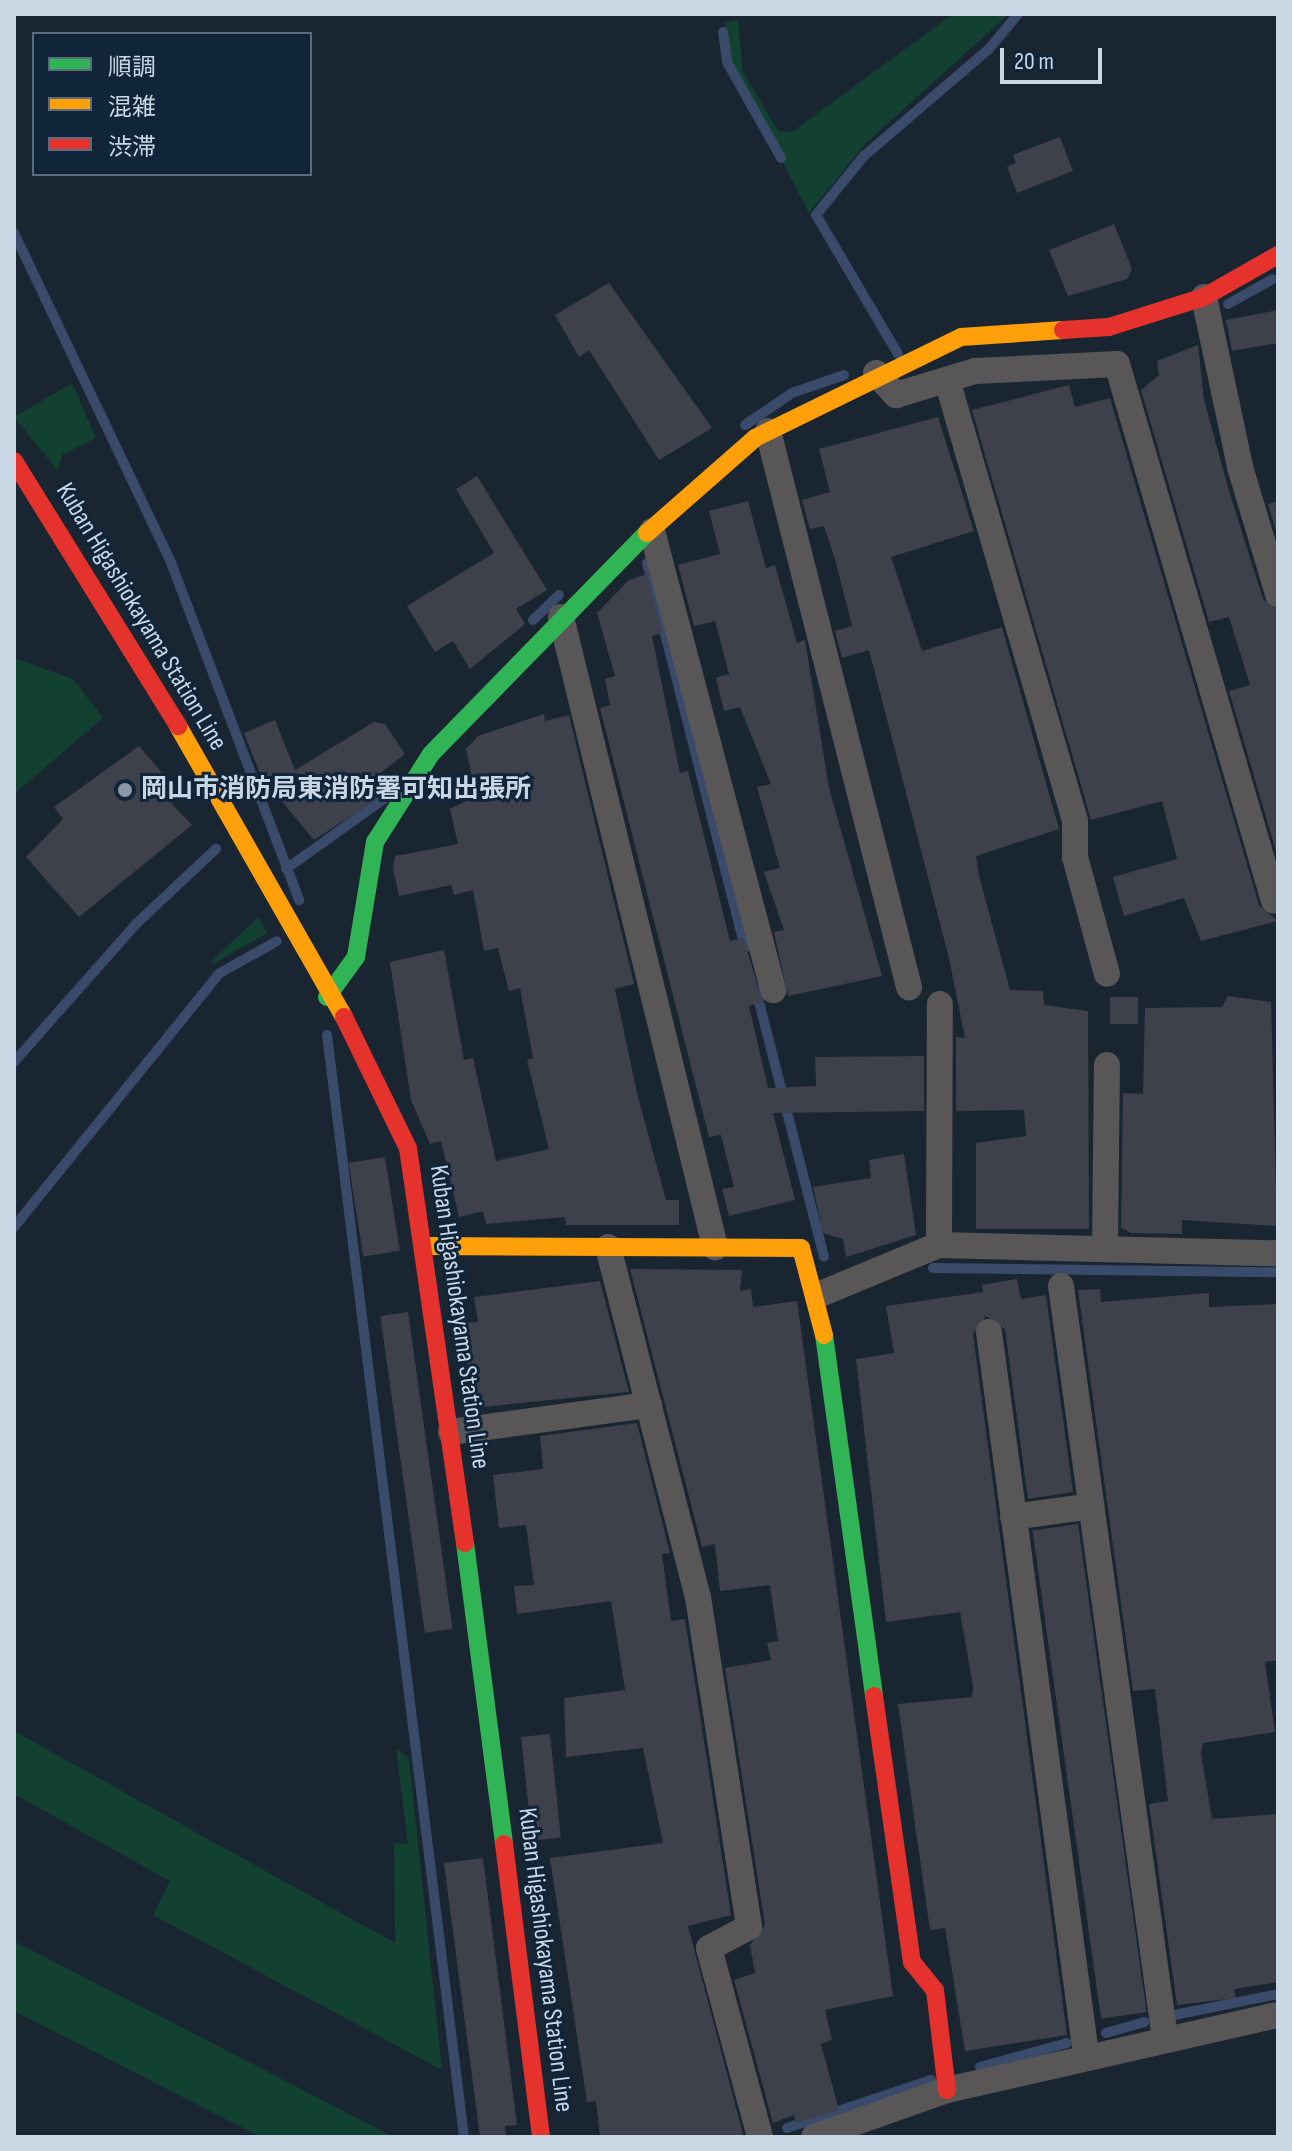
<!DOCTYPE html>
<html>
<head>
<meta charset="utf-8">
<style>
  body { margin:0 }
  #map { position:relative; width:1292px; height:2151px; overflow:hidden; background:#192530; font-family:"Sofia Sans Condensed","Noto Sans JP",sans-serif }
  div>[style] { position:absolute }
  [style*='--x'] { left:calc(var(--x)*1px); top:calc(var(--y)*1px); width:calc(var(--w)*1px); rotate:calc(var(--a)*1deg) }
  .green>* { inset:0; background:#124132 }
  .stream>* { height:10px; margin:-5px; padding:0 5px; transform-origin:5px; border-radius:5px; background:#394a6b }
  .building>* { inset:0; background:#3e414c; transform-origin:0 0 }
  .street>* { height:26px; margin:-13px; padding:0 13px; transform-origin:13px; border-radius:13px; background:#595658 }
  .fast>* { height:18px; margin:-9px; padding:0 9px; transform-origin:9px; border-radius:9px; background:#30b455 }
  .slow>* { height:18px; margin:-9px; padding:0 9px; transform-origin:9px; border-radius:9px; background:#ff9f0a }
  .jam>* { height:18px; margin:-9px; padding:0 9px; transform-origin:9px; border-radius:9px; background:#e5322d }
  .dots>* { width:22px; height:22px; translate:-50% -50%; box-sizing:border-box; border:4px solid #102539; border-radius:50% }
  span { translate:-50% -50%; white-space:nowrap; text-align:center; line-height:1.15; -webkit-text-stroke:6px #102539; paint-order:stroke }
  .street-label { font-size:26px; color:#c9d6e4 }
  .poi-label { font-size:26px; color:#c9d6e4; font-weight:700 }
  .left { translate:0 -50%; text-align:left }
  .frame { position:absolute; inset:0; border:16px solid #c9d6e4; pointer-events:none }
  .legend { position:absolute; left:32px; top:32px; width:280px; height:144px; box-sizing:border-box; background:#102539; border:2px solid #5a6c7d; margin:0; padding:10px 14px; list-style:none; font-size:24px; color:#c9d6e4 }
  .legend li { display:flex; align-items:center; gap:16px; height:40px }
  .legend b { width:40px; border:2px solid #5a6c7d }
  .scale { position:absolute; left:1000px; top:48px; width:102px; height:36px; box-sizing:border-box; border:4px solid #c9d6e4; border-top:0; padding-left:10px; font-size:24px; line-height:28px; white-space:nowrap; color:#c9d6e4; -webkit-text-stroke:6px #102539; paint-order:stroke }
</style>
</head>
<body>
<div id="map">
  <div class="green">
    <i style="clip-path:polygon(953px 14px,1009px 14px,866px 143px,809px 213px,729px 58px,725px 23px,738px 20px,743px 72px,778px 131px,792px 132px)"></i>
    <i style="clip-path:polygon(72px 383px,96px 438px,62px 455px,58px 471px,14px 417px)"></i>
    <i style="clip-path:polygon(14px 658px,73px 679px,103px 718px,14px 794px)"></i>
    <i style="clip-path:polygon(258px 917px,267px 933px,213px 964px,211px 962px)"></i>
    <i style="clip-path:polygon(14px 1731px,395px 1943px,394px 1843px,408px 1844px,396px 1749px,409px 1758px,442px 2070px,153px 1915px,170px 1881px,14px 1794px)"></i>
    <i style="clip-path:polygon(14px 1941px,394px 2137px,261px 2137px,14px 2011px)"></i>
  </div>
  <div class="stream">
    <i style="--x:723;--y:32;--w:30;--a:82"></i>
    <i style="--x:727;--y:62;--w:110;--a:60.6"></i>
    <i style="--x:14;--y:233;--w:362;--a:64.5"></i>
    <i style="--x:170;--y:560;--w:364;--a:69.2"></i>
    <i style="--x:1228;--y:304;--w:51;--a:-29.1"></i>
    <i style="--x:898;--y:354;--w:161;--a:-120.5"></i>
    <i style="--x:816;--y:215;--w:76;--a:-50.9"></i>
    <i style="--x:864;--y:156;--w:165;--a:-40.6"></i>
    <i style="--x:989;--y:49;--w:45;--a:-50.4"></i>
    <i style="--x:745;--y:425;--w:57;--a:-34.2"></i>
    <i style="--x:792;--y:393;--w:55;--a:-19.1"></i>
    <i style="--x:647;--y:563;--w:397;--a:75.7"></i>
    <i style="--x:533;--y:620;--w:36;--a:-44"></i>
    <i style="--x:286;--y:869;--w:122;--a:-35.6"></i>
    <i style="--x:756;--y:990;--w:275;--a:75.7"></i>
    <i style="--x:327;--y:1035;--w:1110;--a:82.91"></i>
    <i style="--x:14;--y:1062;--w:184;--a:-48.5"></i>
    <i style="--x:136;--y:924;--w:110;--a:-43.2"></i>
    <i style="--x:14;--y:1227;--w:327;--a:-51"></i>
    <i style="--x:220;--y:973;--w:65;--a:-29.3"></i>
    <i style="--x:933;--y:1268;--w:345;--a:0.7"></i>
    <i style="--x:1174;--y:2015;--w:106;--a:-11.4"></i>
    <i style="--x:1106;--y:2033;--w:40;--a:-16"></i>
    <i style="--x:980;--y:2067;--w:90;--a:-15.4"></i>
    <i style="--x:787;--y:2128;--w:152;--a:-18.4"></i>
  </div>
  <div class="building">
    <i style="clip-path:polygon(1060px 137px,1073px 171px,1017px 193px,1007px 167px,1016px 163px,1013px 155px)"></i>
    <i style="clip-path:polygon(1114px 224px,1132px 269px,1127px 279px,1068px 296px,1049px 250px)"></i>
    <i style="clip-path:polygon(609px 283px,712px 428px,659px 460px,589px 350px,579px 357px,555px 315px)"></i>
    <i style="clip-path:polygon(1278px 310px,1278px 343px,1232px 351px,1226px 320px)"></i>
    <i style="clip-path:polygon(1198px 345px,1204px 400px,1229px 491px,1263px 599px,1278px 610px,1278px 858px,1229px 691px,1250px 685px,1229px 617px,1209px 622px,1141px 390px,1159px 375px,1157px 361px)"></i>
    <i style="clip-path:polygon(1069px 385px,1075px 407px,1110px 398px,1259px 905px,1278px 921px,1201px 941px,1184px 898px,1124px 916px,1113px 877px,1177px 859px,1162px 801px,1091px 820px,972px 410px)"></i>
    <i style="clip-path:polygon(938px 417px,974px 531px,891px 557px,922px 651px,1002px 627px,1059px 829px,976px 856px,979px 876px,1010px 990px,1043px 991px,1044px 1005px,1088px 1011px,1089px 1229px,976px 1229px,976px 1143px,1026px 1136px,1024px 1110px,956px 1111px,956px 1037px,965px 1038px,949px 958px,869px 650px,842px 658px,835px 631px,852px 626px,835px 559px,824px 526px,810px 529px,802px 500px,830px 492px,819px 449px)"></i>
    <i style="clip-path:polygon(477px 476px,547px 590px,516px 609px,525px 624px,470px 669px,453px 641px,435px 652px,407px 606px,494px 553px,456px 489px)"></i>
    <i style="clip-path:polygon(748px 501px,766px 568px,775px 565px,797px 643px,805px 640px,829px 788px,882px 976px,788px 996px,774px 932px,784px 930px,764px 872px,780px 868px,757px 787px,771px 784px,740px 707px,724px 711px,716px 678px,729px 674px,715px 621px,694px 626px,678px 565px,720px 554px,709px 511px)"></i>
    <i style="clip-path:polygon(1278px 501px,1278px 538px,1268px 504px)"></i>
    <i style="clip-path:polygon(647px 574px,662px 633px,652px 636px,680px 773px,688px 771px,730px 941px,743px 938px,763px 1002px,749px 1006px,768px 1088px,816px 1086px,815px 1057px,924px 1056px,924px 1111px,773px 1113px,795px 1200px,729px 1216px,722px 1189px,734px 1187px,721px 1135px,709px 1137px,600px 708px,610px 705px,605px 679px,615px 676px,597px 613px,629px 580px)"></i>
    <i style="clip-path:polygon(544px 714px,545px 721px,569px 715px,634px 984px,615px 989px,637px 1093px,666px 1200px,679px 1200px,679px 1225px,566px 1225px,565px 1217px,486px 1224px,483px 1211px,459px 1217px,441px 1141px,430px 1144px,411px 1100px,390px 962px,444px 950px,464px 1060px,473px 1058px,496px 1161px,549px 1149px,527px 1060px,533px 1058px,520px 988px,509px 991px,498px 948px,484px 951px,473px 890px,454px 895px,451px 885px,399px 896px,393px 868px,395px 856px,458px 844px,450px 809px,476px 796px,466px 749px,478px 736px)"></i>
    <i style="clip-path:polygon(275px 720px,295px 770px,374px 722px,385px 724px,405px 754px,374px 778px,382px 790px,376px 800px,314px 840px,261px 776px,244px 733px)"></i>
    <i style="clip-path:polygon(139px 746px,162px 773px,151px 782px,192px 825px,79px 917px,26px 857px,63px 819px,54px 807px)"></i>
    <i style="clip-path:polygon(1228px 996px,1271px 1002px,1277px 1226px,1182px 1220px,1182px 1234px,1131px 1233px,1121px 1228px,1123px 1093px,1143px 1094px,1145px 1008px,1222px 1007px)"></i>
    <i style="left:1110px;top:997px;width:28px;height:27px"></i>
    <i style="clip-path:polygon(904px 1154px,916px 1235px,846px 1257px,843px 1239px,823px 1233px,813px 1187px,871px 1178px,869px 1160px)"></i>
    <i style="left:385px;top:1157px;width:95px;height:37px;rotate:81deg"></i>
    <i style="clip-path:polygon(630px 1269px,742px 1270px,740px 1291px,751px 1289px,753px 1307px,797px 1301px,893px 1996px,825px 2010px,832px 2040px,821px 2044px,839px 2110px,796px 2123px,794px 2115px,773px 2123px,734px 1980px,755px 1973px,750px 1945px,765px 1925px,725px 1668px,771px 1660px,767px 1643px,778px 1641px,770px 1585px,720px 1591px,715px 1544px,702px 1547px)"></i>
    <i style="clip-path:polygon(1017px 1279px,1021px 1299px,1046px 1295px,1073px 1492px,1028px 1499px,1005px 1329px,986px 1316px,973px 1334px,1067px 2035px,965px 2051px,945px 1928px,930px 1930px,898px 1704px,972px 1697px,973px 1686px,960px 1612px,886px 1622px,856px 1359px,894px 1353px,886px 1306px,983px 1292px,982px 1285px)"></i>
    <i style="clip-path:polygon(600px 1281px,629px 1392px,472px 1408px,463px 1323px,478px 1322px,474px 1297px)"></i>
    <i style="clip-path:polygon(1100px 1289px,1101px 1302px,1209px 1293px,1209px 1307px,1278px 1304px,1278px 1660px,1265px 1662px,1275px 1732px,1203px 1743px,1201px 1754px,1212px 1819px,1278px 1814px,1278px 1982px,1234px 1989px,1236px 1998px,1177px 2005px,1149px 1804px,1168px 1801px,1155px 1689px,1133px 1691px,1078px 1290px)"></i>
    <i style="left:408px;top:1312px;width:320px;height:28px;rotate:82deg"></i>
    <i style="clip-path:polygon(637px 1423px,670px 1553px,662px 1554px,671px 1621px,685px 1619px,731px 1915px,688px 1926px,743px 2134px,735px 2137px,600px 2137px,596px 2101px,587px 2102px,550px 1858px,663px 1843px,643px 1748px,566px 1757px,564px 1698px,625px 1690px,611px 1601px,517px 1614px,514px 1586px,534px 1585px,526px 1525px,499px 1528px,493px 1475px,543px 1469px,540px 1436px)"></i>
    <i style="left:1078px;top:1524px;width:493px;height:46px;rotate:82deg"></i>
    <i style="left:550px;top:1734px;width:104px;height:29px;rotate:84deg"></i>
    <i style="clip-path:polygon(483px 1858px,517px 2125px,505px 2126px,506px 2137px,480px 2137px,444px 1863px)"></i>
  </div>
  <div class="street">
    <i style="--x:1204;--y:297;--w:174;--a:78"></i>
    <i style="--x:1240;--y:467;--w:133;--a:73.3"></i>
    <i style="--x:876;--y:373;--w:30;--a:48"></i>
    <i style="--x:896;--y:395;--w:83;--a:-16.9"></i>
    <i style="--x:975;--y:371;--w:142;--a:-2.8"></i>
    <i style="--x:1117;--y:364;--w:559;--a:73.7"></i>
    <i style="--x:947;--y:380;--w:459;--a:73.8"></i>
    <i style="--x:1075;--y:821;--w:36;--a:90"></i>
    <i style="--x:1075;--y:857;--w:121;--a:74.7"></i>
    <i style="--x:768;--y:431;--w:574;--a:75.77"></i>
    <i style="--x:652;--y:531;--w:475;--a:75.2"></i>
    <i style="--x:561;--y:617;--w:649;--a:76.26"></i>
    <i style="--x:939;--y:1245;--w:241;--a:-89.8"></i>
    <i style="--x:608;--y:1247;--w:361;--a:75.6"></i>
    <i style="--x:698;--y:1597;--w:334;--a:81.2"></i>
    <i style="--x:749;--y:1927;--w:45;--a:152.3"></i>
    <i style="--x:709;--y:1948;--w:196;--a:74.9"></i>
    <i style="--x:1105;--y:1249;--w:184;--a:-89.4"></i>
    <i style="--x:1061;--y:1286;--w:759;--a:82.13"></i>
    <i style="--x:818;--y:1295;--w:131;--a:-22.5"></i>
    <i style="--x:939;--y:1245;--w:339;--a:1.4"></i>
    <i style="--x:989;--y:1332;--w:728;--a:82.35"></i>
    <i style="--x:451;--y:1432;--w:200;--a:-7.8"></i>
    <i style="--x:1013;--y:1517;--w:79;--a:-8"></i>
    <i style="--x:814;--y:2137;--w:141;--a:-19.5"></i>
    <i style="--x:947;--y:2090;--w:339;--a:-12.8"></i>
  </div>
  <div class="fast">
    <i style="--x:327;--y:997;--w:49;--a:-54.1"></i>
    <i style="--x:356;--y:957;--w:117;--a:-80.6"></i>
    <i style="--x:375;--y:842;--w:104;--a:-57.5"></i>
    <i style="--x:431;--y:754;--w:309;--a:-45.7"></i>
    <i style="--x:824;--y:1335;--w:364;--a:82.1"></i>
    <i style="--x:465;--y:1543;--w:304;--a:82.6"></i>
  </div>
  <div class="slow">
    <i style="--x:647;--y:533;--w:144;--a:-41.3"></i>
    <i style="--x:755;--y:438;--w:229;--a:-26.1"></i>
    <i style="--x:961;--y:337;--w:102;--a:-3.9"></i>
    <i style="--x:178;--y:726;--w:335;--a:60.3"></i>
    <i style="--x:427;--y:1246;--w:374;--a:0.3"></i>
    <i style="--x:801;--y:1248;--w:90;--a:75.2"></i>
  </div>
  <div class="jam">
    <i style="--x:1063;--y:330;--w:46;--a:-3.7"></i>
    <i style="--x:1109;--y:327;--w:100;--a:-17.5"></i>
    <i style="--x:1204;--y:297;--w:85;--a:-29.6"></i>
    <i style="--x:14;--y:461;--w:312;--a:58.2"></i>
    <i style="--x:344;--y:1017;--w:146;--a:64"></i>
    <i style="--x:408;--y:1148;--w:399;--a:81.8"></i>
    <i style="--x:874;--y:1696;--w:269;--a:81.9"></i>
    <i style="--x:912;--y:1962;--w:36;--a:51"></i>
    <i style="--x:935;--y:1990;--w:101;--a:83.2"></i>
    <i style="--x:504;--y:1844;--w:295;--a:82.8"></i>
  </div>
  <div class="dots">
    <i style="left:125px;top:790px;background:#8b98a5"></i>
  </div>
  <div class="street-label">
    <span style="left:141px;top:617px;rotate:59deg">Kuban Higashiokayama Station Line</span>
    <span style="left:459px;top:1317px;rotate:82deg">Kuban Higashiokayama Station Line</span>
    <span style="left:545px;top:1960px;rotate:83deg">Kuban Higashiokayama Station Line</span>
  </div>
  <div class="poi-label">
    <span class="left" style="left:141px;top:790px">岡山市消防局東消防署可知出張所</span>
  </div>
  <div class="frame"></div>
  <ul class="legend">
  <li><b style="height:10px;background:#30b455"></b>順調</li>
  <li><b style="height:10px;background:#ff9f0a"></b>混雑</li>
  <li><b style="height:10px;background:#e5322d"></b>渋滞</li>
  </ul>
  <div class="scale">20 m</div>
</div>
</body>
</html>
